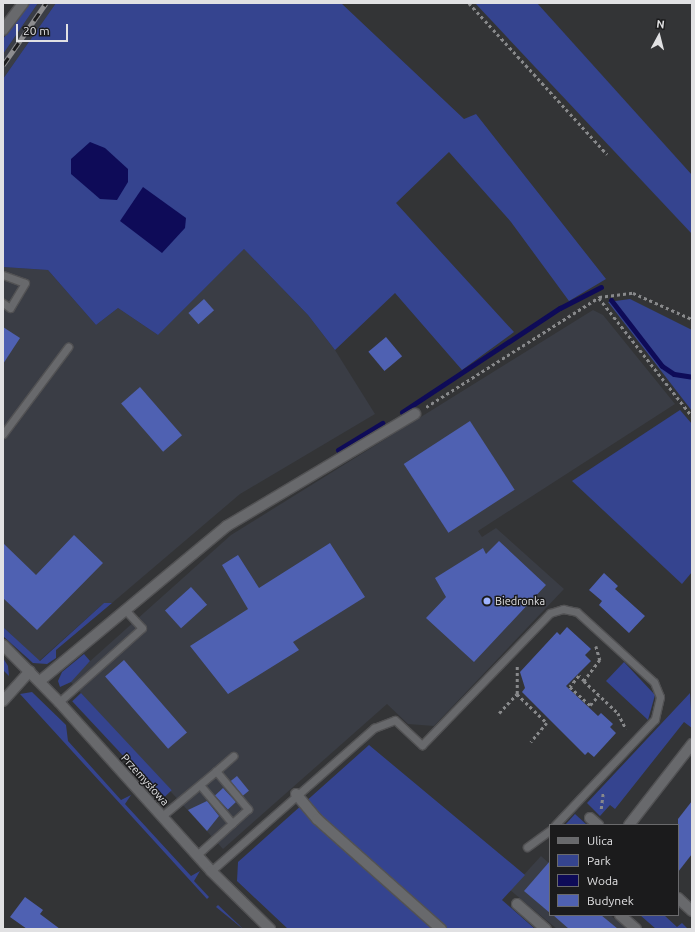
<!DOCTYPE html>
<html>
<head>
<meta charset="utf-8">
<style>
  body { margin:0 }
  #map { position:relative; width:695px; height:932px; overflow:hidden; background:#333436; font-family:Ubuntu,sans-serif }
  div>[style] { position:absolute }
  [style*='--x'] { left:calc(var(--x)*1px); top:calc(var(--y)*1px); width:calc(var(--w)*1px); rotate:calc(var(--a)*1deg) }
  .built>* { inset:0; background:#3a3d45 }
  .green>* { inset:0; background:#35448f; transform-origin:0 0 }
  .water>* { inset:0; background:#0e0b58 }
  .stream>* { height:5px; margin:-2.5px; padding:0 2.5px; transform-origin:2.5px; border-radius:2.5px; background:#0e0b58 }
  .building>* { inset:0; background:#4f61b2; transform-origin:0 0 }
  .path>* { height:2.5px; margin-top:-1.25px; transform-origin:0; background:repeating-linear-gradient(90deg,#88898b 0 3px,transparent 0 6px) }
  .roads { filter:drop-shadow(1px 0 #525254) drop-shadow(-1px 0 #525254) drop-shadow(0 1px #525254) drop-shadow(0 -1px #525254) }
  .service>* { height:7px; margin:-3.5px; padding:0 3.5px; transform-origin:3.5px; border-radius:3.5px; background:#68696c }
  .pedestrian>* { height:10px; margin:-5px; padding:0 5px; transform-origin:5px; border-radius:5px; background:#68696c }
  .minor>* { height:10px; margin:-5px; padding:0 5px; transform-origin:5px; border-radius:5px; background:#68696c }
  .tertiary>* { height:10px; margin:-5px; padding:0 5px; transform-origin:5px; border-radius:5px; background:#68696c }
  .rail>* { height:4.5px; margin-top:-2.25px; transform-origin:0; background:repeating-linear-gradient(90deg,#1b1b1c 0 9px,#8d8d8f 0 18px); box-sizing:border-box; border-block:1px solid #8d8d8f }
  .dots>* { width:11px; height:11px; translate:-50% -50%; box-sizing:border-box; border:2px solid #1b1b1c; border-radius:50% }
  span { translate:-50% -50%; white-space:nowrap; text-align:center; line-height:1.15; -webkit-text-stroke:3px #1b1b1c; paint-order:stroke }
  .poi-label { font-size:11px; color:#e1e1e3 }
  .left { translate:0 -50%; text-align:left }
  .street-label { font-size:11px; color:#e1e1e3 }
  .frame { position:absolute; inset:0; border:4px solid #e1e1e3; pointer-events:none }
  .legend { position:absolute; left:549px; top:824px; width:130px; height:92px; box-sizing:border-box; background:#1b1b1c; border:1px solid #6a6a6c; margin:0; padding:5px 7px; list-style:none; font-size:12px; color:#e1e1e3 }
  .legend li { display:flex; align-items:center; gap:8px; height:20px }
  .legend b { width:20px; border:1px solid #6a6a6c }
  .north { position:absolute; left:639px; top:16px; width:40px; height:40px; -webkit-text-stroke:3px #1b1b1c; paint-order:stroke; rotate:7deg; font-size:11px; font-weight:700; line-height:16px; text-align:center; color:#e1e1e3 }
  .north::after { content:''; display:block; margin:auto; width:14px; height:18px; background:#e1e1e3; clip-path:polygon(50% 0,100% 100%,50% 72%,0 100%) }
  .scale { position:absolute; left:16px; top:24px; width:52px; height:18px; box-sizing:border-box; border:2px solid #e1e1e3; border-top:0; padding-left:5px; font-size:12px; line-height:14px; white-space:nowrap; color:#e1e1e3; -webkit-text-stroke:3px #1b1b1c; paint-order:stroke }
</style>
</head>
<body>
<div id="map">
  <div class="built">
    <i style="clip-path:polygon(38px 3px,56px 3px,3px 79px,3px 54px)"></i>
    <i style="clip-path:polygon(244px 249px,308px 315px,335px 350px,375px 414px,240px 494px,112px 603px,104px 603px,39px 661px,3px 627px,3px 267px,48px 270px,96px 325px,118px 308px,158px 335px)"></i>
    <i style="clip-path:polygon(593px 310px,603px 315px,675px 404px,478px 531px,482px 537px,496px 528px,564px 589px,434px 726px,408px 724px,387px 704px,223px 849px,69px 680px,231px 535px)"></i>
    <i style="clip-path:polygon(541px 856px,550px 864px,550px 915px,610px 915px,627px 929px,557px 929px,510px 890px)"></i>
  </div>
  <div class="green">
    <i style="clip-path:polygon(30px 3px,38px 3px,3px 54px,3px 39px)"></i>
    <i style="clip-path:polygon(56px 3px,341px 3px,464px 119px,476px 114px,606px 279px,569px 301px,511px 222px,449px 152px,396px 203px,514px 332px,462px 370px,395px 293px,335px 350px,308px 315px,244px 249px,158px 335px,118px 308px,96px 325px,48px 270px,3px 267px,3px 79px)"></i>
    <i style="clip-path:polygon(475px 3px,537px 3px,692px 175px,692px 234px)"></i>
    <i style="clip-path:polygon(630px 299px,692px 330px,692px 411px,608px 302px)"></i>
    <i style="clip-path:polygon(680px 410px,692px 424px,692px 572px,682px 584px,572px 481px)"></i>
    <i style="clip-path:polygon(104px 603px,112px 603px,56px 650px,56px 658px,47px 664px,33px 663px,3px 636px,3px 627px,40px 661px)"></i>
    <i style="clip-path:polygon(84px 654px,90px 661px,71px 682px,60px 687px,58px 681px,62px 672px)"></i>
    <i style="clip-path:polygon(3px 658px,8px 666px,9px 676px,3px 670px)"></i>
    <i style="clip-path:polygon(624px 662px,655px 695px,648px 720px,606px 681px)"></i>
    <i style="clip-path:polygon(32px 692px,66px 725px,68px 741px,121px 800px,131px 795px,125px 804px,191px 876px,200px 871px,194px 881px,209px 897px,207px 899px,20px 694px)"></i>
    <i style="left:81px;top:693px;width:133px;height:12px;rotate:47deg"></i>
    <i style="clip-path:polygon(690px 693px,692px 728px,684px 722px,615px 809px,610px 805px,600px 816px,587px 803px)"></i>
    <i style="clip-path:polygon(369px 745px,525px 875px,502px 900px,535px 929px,288px 929px,237px 881px,238px 862px)"></i>
    <i style="clip-path:polygon(575px 814px,587px 825px,565px 825px)"></i>
    <i style="clip-path:polygon(218px 905px,238px 924px,243px 929px,216px 907px)"></i>
    <i style="clip-path:polygon(640px 915px,664px 915px,677px 927px,682px 923px,688px 929px,656px 929px)"></i>
  </div>
  <div class="water">
    <i style="clip-path:polygon(90px 142px,105px 148px,128px 169px,128px 182px,117px 200px,100px 199px,71px 174px,71px 159px)"></i>
    <i style="clip-path:polygon(143px 187px,186px 218px,185px 228px,162px 253px,120px 221px)"></i>
  </div>
  <div class="stream">
    <i style="--x:611;--y:300;--w:83;--a:52.3"></i>
    <i style="--x:662;--y:366;--w:14;--a:34"></i>
    <i style="--x:674;--y:374;--w:18;--a:9"></i>
    <i style="--x:402;--y:412;--w:189;--a:-33.4"></i>
    <i style="--x:560;--y:308;--w:46;--a:-27.1"></i>
    <i style="--x:338;--y:450;--w:52;--a:-31.5"></i>
  </div>
  <div class="building">
    <i style="left:204px;top:299px;width:15px;height:21px;rotate:48deg"></i>
    <i style="clip-path:polygon(3px 327px,20px 338px,3px 364px)"></i>
    <i style="left:386px;top:337px;width:25px;height:23px;rotate:50deg"></i>
    <i style="left:140px;top:387px;width:64px;height:25px;rotate:49deg"></i>
    <i style="left:470px;top:421px;width:82px;height:79px;rotate:57deg"></i>
    <i style="clip-path:polygon(74px 535px,103px 563px,37px 630px,3px 598px,3px 543px,36px 575px)"></i>
    <i style="clip-path:polygon(499px 541px,546px 585px,474px 662px,426px 618px,446px 597px,435px 578px,483px 548px,486px 554px)"></i>
    <i style="clip-path:polygon(330px 543px,365px 597px,293px 642px,299px 650px,228px 694px,190px 646px,248px 609px,222px 565px,238px 555px,259px 588px)"></i>
    <i style="clip-path:polygon(604px 573px,618px 586px,615px 589px,645px 616px,629px 633px,599px 605px,602px 601px,589px 590px)"></i>
    <i style="left:191px;top:587px;width:24px;height:35px;rotate:48deg"></i>
    <i style="clip-path:polygon(567px 627px,591px 649px,585px 655px,591px 661px,566px 686px,598px 716px,601px 713px,613px 724px,610px 727px,616px 733px,594px 757px,588px 752px,585px 755px,522px 692px,525px 688px,520px 672px,557px 632px,560px 635px)"></i>
    <i style="left:124px;top:660px;width:96px;height:25px;rotate:49deg"></i>
    <i style="left:237px;top:776px;width:19px;height:8px;rotate:51deg"></i>
    <i style="left:223px;top:788px;width:19px;height:11px;rotate:47deg"></i>
    <i style="clip-path:polygon(207px 801px,219px 816px,207px 831px,188px 810px)"></i>
    <i style="clip-path:polygon(692px 801px,692px 854px,678px 872px,678px 819px)"></i>
    <i style="clip-path:polygon(550px 861px,550px 913px,524px 891px)"></i>
    <i style="clip-path:polygon(25px 897px,43px 910px,40px 914px,60px 929px,27px 929px,10px 917px)"></i>
    <i style="clip-path:polygon(553px 915px,601px 915px,618px 929px,569px 929px)"></i>
  </div>
  <div class="path">
    <i style="--x:469;--y:3;--w:205;--a:47.6"></i>
    <i style="--x:599;--y:298;--w:150;--a:51.8"></i>
    <i style="--x:426;--y:407;--w:205;--a:-32.4"></i>
    <i style="--x:599;--y:297;--w:34;--a:-7"></i>
    <i style="--x:633;--y:293;--w:64;--a:23.8"></i>
    <i style="--x:596;--y:646;--w:15;--a:74"></i>
    <i style="--x:600;--y:660;--w:26;--a:127"></i>
    <i style="--x:584;--y:681;--w:47;--a:43.3"></i>
    <i style="--x:618;--y:713;--w:18;--a:63"></i>
    <i style="--x:584;--y:681;--w:7;--a:-135"></i>
    <i style="--x:579;--y:676;--w:14;--a:129"></i>
    <i style="--x:570;--y:687;--w:27;--a:42"></i>
    <i style="--x:590;--y:705;--w:13;--a:-48"></i>
    <i style="--x:517;--y:694;--w:30;--a:-90"></i>
    <i style="--x:499;--y:713;--w:26;--a:-47"></i>
    <i style="--x:517;--y:694;--w:42;--a:44"></i>
    <i style="--x:547;--y:723;--w:25;--a:130"></i>
    <i style="--x:601;--y:809;--w:17;--a:-83"></i>
  </div>
  <div class="roads">
    <div class="service">
      <i style="--x:3;--y:275;--w:23;--a:20"></i>
      <i style="--x:25;--y:283;--w:29;--a:121"></i>
      <i style="--x:10;--y:308;--w:9;--a:-144"></i>
      <i style="--x:3;--y:434;--w:109;--a:-53.2"></i>
      <i style="--x:59;--y:702;--w:111;--a:-41.7"></i>
      <i style="--x:142;--y:628;--w:26;--a:-133"></i>
      <i style="--x:216;--y:771;--w:23;--a:-41"></i>
      <i style="--x:200;--y:785;--w:50;--a:49.9"></i>
      <i style="--x:162;--y:816;--w:70;--a:-39.8"></i>
      <i style="--x:216;--y:771;--w:50;--a:49.9"></i>
      <i style="--x:248;--y:809;--w:69;--a:138"></i>
      <i style="--x:527;--y:847;--w:29;--a:-36"></i>
      <i style="--x:211;--y:871;--w:217;--a:-41.3"></i>
      <i style="--x:374;--y:728;--w:22;--a:-21"></i>
      <i style="--x:395;--y:720;--w:37;--a:43"></i>
      <i style="--x:422;--y:745;--w:184;--a:-45.9"></i>
      <i style="--x:550;--y:613;--w:14;--a:-17"></i>
      <i style="--x:563;--y:609;--w:14;--a:12"></i>
      <i style="--x:577;--y:612;--w:104;--a:42.3"></i>
      <i style="--x:654;--y:682;--w:16;--a:68"></i>
      <i style="--x:660;--y:697;--w:23;--a:103"></i>
      <i style="--x:655;--y:719;--w:146;--a:133.3"></i>
    </div>
    <div class="pedestrian">
      <i style="--x:296;--y:794;--w:33;--a:50"></i>
      <i style="--x:317;--y:819;--w:166;--a:41.6"></i>
    </div>
    <div class="minor">
      <i style="--x:3;--y:30;--w:34;--a:-53"></i>
      <i style="--x:40;--y:681;--w:243;--a:-39.7"></i>
      <i style="--x:227;--y:526;--w:219;--a:-30.8"></i>
      <i style="--x:3;--y:701;--w:40;--a:-48"></i>
      <i style="--x:590;--y:818;--w:11;--a:41"></i>
      <i style="--x:629;--y:825;--w:103;--a:-52.1"></i>
      <i style="--x:678;--y:898;--w:19;--a:43"></i>
      <i style="--x:517;--y:904;--w:38;--a:41"></i>
      <i style="--x:620;--y:915;--w:21;--a:41"></i>
    </div>
    <div class="tertiary">
      <i style="--x:3;--y:645;--w:80;--a:45.5"></i>
      <i style="--x:59;--y:702;--w:227;--a:48"></i>
      <i style="--x:211;--y:871;--w:83;--a:44.5"></i>
    </div>
  </div>
  <div class="rail">
    <i style="--x:3;--y:65;--w:75;--a:-55.3"></i>
  </div>
  <div class="dots">
    <i style="left:487px;top:601px;background:#9fb3fd"></i>
  </div>
  <div class="poi-label">
    <span class="left" style="left:495px;top:601px">Biedronka</span>
  </div>
  <div class="street-label">
    <span style="left:145px;top:780px;rotate:48deg">Przemysłowa</span>
  </div>
  <div class="frame"></div>
  <ul class="legend">
  <li><b style="height:5px;background:#68696c"></b>Ulica</li>
  <li><b style="height:11px;background:#35448f"></b>Park</li>
  <li><b style="height:11px;background:#0e0b58"></b>Woda</li>
  <li><b style="height:11px;background:#4f61b2"></b>Budynek</li>
  </ul>
  <div class="north">N</div>
  <div class="scale">20 m</div>
</div>
</body>
</html>
